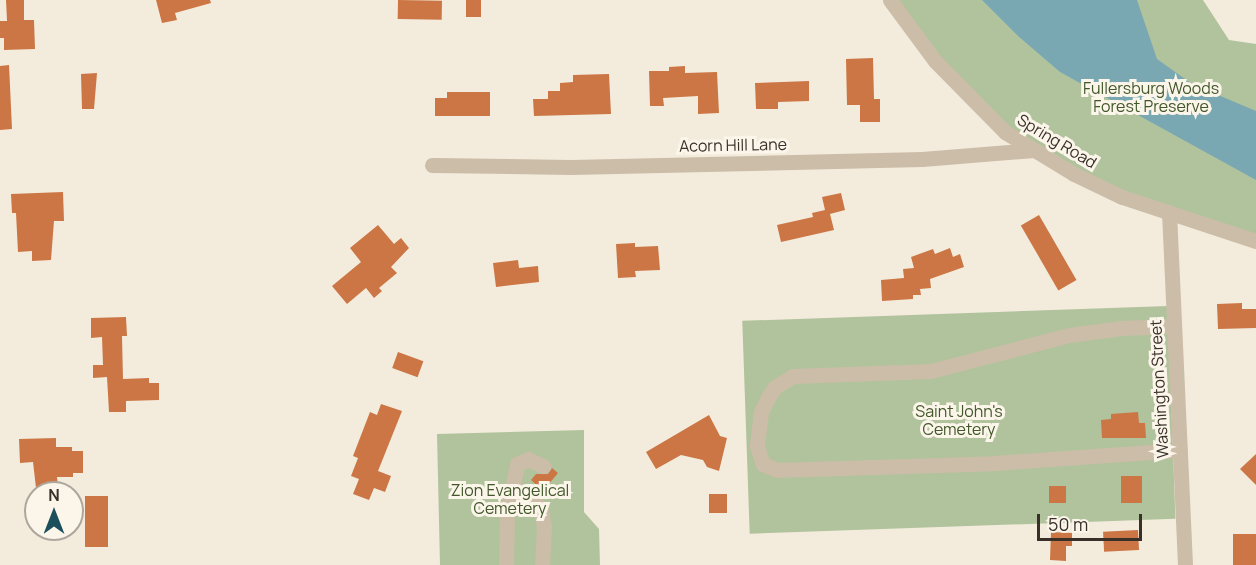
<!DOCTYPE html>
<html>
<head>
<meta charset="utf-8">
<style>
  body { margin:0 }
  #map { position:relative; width:1256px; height:565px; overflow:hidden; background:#f3ecdd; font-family:Manrope,sans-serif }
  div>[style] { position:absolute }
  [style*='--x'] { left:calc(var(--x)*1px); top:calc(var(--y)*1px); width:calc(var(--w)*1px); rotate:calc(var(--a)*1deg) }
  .green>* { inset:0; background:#b1c39c; transform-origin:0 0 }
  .water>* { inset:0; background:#7aa8b2 }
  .building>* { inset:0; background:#cb7644; transform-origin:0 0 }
  .minor>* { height:15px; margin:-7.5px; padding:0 7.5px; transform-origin:7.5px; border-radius:7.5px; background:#ccbda8 }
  span { translate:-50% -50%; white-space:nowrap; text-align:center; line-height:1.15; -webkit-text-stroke:6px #fbf5ea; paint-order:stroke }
  .park-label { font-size:16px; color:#42582b }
  .street-label { font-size:16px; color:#393029 }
  .north { position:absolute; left:24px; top:481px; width:60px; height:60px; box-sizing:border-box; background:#fbf5ea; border:2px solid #ada69d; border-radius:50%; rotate:0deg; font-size:16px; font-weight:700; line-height:24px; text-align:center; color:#393029 }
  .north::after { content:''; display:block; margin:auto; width:21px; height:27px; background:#1c4f5c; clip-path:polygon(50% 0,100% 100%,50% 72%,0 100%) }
  .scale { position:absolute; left:1037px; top:514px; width:105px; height:27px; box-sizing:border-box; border:3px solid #393029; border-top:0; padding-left:8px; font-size:18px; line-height:21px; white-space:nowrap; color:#393029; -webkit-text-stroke:4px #fbf5ea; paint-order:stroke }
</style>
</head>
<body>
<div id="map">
  <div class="green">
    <i style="clip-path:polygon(894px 0,1203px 0,1229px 40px,1256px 44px,1256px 236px,1122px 192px,1062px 163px,1006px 128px,944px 64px)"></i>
    <i style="left:1168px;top:306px;width:213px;height:426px;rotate:88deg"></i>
    <i style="clip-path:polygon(584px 430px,584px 512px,599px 529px,600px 565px,440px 565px,437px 434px)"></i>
  </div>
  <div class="water">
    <i style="clip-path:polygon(982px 0,1137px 0,1157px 59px,1192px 84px,1256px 111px,1256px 180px,1060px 72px,1018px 36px)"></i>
  </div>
  <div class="building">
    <i style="clip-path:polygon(6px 0,24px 0,24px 20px,34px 20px,35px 49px,4px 50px,4px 38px,0 38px,0 21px,7px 21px)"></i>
    <i style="clip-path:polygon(156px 0,210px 0,211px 3px,175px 13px,177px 20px,162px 23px)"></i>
    <i style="left:398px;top:0;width:44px;height:19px;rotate:1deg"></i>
    <i style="left:466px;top:0;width:15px;height:17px"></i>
    <i style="clip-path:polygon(873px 58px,874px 99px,880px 99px,880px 122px,860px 122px,860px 105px,847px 105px,846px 59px)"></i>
    <i style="clip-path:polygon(9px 65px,12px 129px,0 130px,0 66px)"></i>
    <i style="clip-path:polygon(685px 66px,685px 73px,717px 72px,719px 113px,698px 114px,698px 96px,663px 98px,664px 106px,650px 106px,649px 71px,669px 71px,669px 67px)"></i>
    <i style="clip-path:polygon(97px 73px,94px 109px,82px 109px,81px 74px)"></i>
    <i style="clip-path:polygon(609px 74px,611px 114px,534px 116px,533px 99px,548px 99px,548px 91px,560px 91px,560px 83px,573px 82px,573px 75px)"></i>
    <i style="clip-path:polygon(809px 81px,809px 101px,778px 102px,778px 109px,756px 109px,755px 83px)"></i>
    <i style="clip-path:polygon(447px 92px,490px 92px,490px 116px,435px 116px,435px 98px,447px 98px)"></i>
    <i style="clip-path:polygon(63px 192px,64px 221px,54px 221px,51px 260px,32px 261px,32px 251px,18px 252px,16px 213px,12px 213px,11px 194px)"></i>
    <i style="clip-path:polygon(841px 193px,845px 210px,830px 214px,834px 230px,781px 242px,777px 225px,813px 217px,812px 213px,825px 210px,822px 197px)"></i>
    <i style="left:1039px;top:215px;width:75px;height:21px;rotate:60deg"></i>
    <i style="clip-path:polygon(378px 225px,394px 244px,401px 238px,409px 248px,391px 267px,397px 273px,379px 288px,382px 291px,374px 298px,366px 288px,347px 304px,332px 286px,361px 262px,350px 248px)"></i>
    <i style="clip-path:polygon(635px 243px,635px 247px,658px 246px,660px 270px,635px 271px,636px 277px,618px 278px,616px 244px)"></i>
    <i style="clip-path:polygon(950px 248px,953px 257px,960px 254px,964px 267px,930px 279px,931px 288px,920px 289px,921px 295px,913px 295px,913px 299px,882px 301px,881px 280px,904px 278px,903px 269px,914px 268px,911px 257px,933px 249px,935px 254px)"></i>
    <i style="clip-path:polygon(518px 260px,519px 268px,538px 266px,539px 282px,496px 287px,493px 263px)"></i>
    <i style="clip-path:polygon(1242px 303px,1242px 309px,1256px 309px,1256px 328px,1218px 329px,1217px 304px)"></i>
    <i style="clip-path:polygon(126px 317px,127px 336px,122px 336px,123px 379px,149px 378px,149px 383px,159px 383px,159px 400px,126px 401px,126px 412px,109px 412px,107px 377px,93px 378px,93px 365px,103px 365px,102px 337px,91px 338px,91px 318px)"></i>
    <i style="left:398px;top:352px;width:27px;height:17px;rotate:20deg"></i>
    <i style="clip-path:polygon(381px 404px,402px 411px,378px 471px,391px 476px,385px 492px,374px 488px,369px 500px,353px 494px,359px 479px,351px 476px,358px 458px,353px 456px,370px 412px,377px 415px)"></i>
    <i style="clip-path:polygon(1138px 412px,1139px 423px,1145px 423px,1146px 438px,1102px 438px,1101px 420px,1111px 419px,1111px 414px)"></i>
    <i style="clip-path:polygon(709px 415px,720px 436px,727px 438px,719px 471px,707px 467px,703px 460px,681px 455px,656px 469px,646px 452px)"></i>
    <i style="clip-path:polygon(56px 438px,56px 447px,72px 447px,72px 451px,83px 451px,83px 473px,73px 473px,73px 477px,57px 477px,58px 487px,36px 488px,33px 462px,20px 463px,19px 439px)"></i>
    <i style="clip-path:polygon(1256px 454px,1256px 485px,1240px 469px)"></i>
    <i style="clip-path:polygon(552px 468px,558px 473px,543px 491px,531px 480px,536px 474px,548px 474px)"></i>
    <i style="left:1121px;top:476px;width:21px;height:27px"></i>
    <i style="left:1066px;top:486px;width:17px;height:17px;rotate:90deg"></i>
    <i style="left:709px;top:494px;width:18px;height:19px"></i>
    <i style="left:85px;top:496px;width:23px;height:51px"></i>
    <i style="left:1138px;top:530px;width:20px;height:35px;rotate:87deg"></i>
    <i style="clip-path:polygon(1051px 532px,1072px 533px,1072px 546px,1066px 546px,1066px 561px,1050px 560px)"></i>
    <i style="left:1256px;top:534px;width:31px;height:23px;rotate:90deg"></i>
  </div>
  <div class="minor">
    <i style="--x:890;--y:0;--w:76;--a:53.6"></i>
    <i style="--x:935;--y:61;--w:100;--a:45.4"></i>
    <i style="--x:1005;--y:132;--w:81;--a:31.3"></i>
    <i style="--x:1074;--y:174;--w:53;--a:25.6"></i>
    <i style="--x:1122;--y:197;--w:141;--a:18.2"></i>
    <i style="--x:432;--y:165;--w:139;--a:0.8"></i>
    <i style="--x:571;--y:167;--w:351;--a:-1.3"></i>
    <i style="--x:922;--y:159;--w:113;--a:-4.6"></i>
    <i style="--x:1169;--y:212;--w:353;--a:87.4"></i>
    <i style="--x:1174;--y:326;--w:53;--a:177.8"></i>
    <i style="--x:1121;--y:328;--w:52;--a:172.3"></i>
    <i style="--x:1069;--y:335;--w:143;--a:165.4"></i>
    <i style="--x:931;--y:371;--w:138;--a:177.9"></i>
    <i style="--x:793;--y:376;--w:21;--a:149"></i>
    <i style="--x:775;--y:387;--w:11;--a:124"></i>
    <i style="--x:769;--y:396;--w:18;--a:117"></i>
    <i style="--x:761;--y:412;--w:34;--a:97"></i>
    <i style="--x:757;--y:446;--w:19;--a:72"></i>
    <i style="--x:763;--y:464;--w:15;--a:23"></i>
    <i style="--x:777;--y:470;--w:217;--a:-1.8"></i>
    <i style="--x:994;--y:463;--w:186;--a:-4"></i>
    <i style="--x:510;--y:498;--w:35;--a:-78"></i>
    <i style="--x:517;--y:464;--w:12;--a:-24"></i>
    <i style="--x:528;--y:459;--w:17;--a:25"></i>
    <i style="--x:506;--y:565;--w:60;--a:-89"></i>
    <i style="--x:507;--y:505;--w:8;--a:-67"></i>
    <i style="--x:510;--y:498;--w:12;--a:-20"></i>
    <i style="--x:521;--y:494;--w:13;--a:23"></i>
    <i style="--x:533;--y:499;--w:14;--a:56"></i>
    <i style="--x:541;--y:511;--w:16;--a:79"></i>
    <i style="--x:544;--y:527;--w:38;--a:93"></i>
  </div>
  <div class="park-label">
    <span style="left:1151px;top:97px">Fullersburg Woods<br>Forest Preserve</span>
    <span style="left:959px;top:420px">Saint John's<br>Cemetery</span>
    <span style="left:510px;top:499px">Zion Evangelical<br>Cemetery</span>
  </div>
  <div class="street-label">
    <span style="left:1057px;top:141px;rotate:31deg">Spring Road</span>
    <span style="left:733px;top:145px;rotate:-1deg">Acorn Hill Lane</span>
    <span style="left:1159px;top:389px;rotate:-93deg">Washington Street</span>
  </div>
  <div class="north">N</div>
  <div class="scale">50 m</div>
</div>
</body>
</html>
